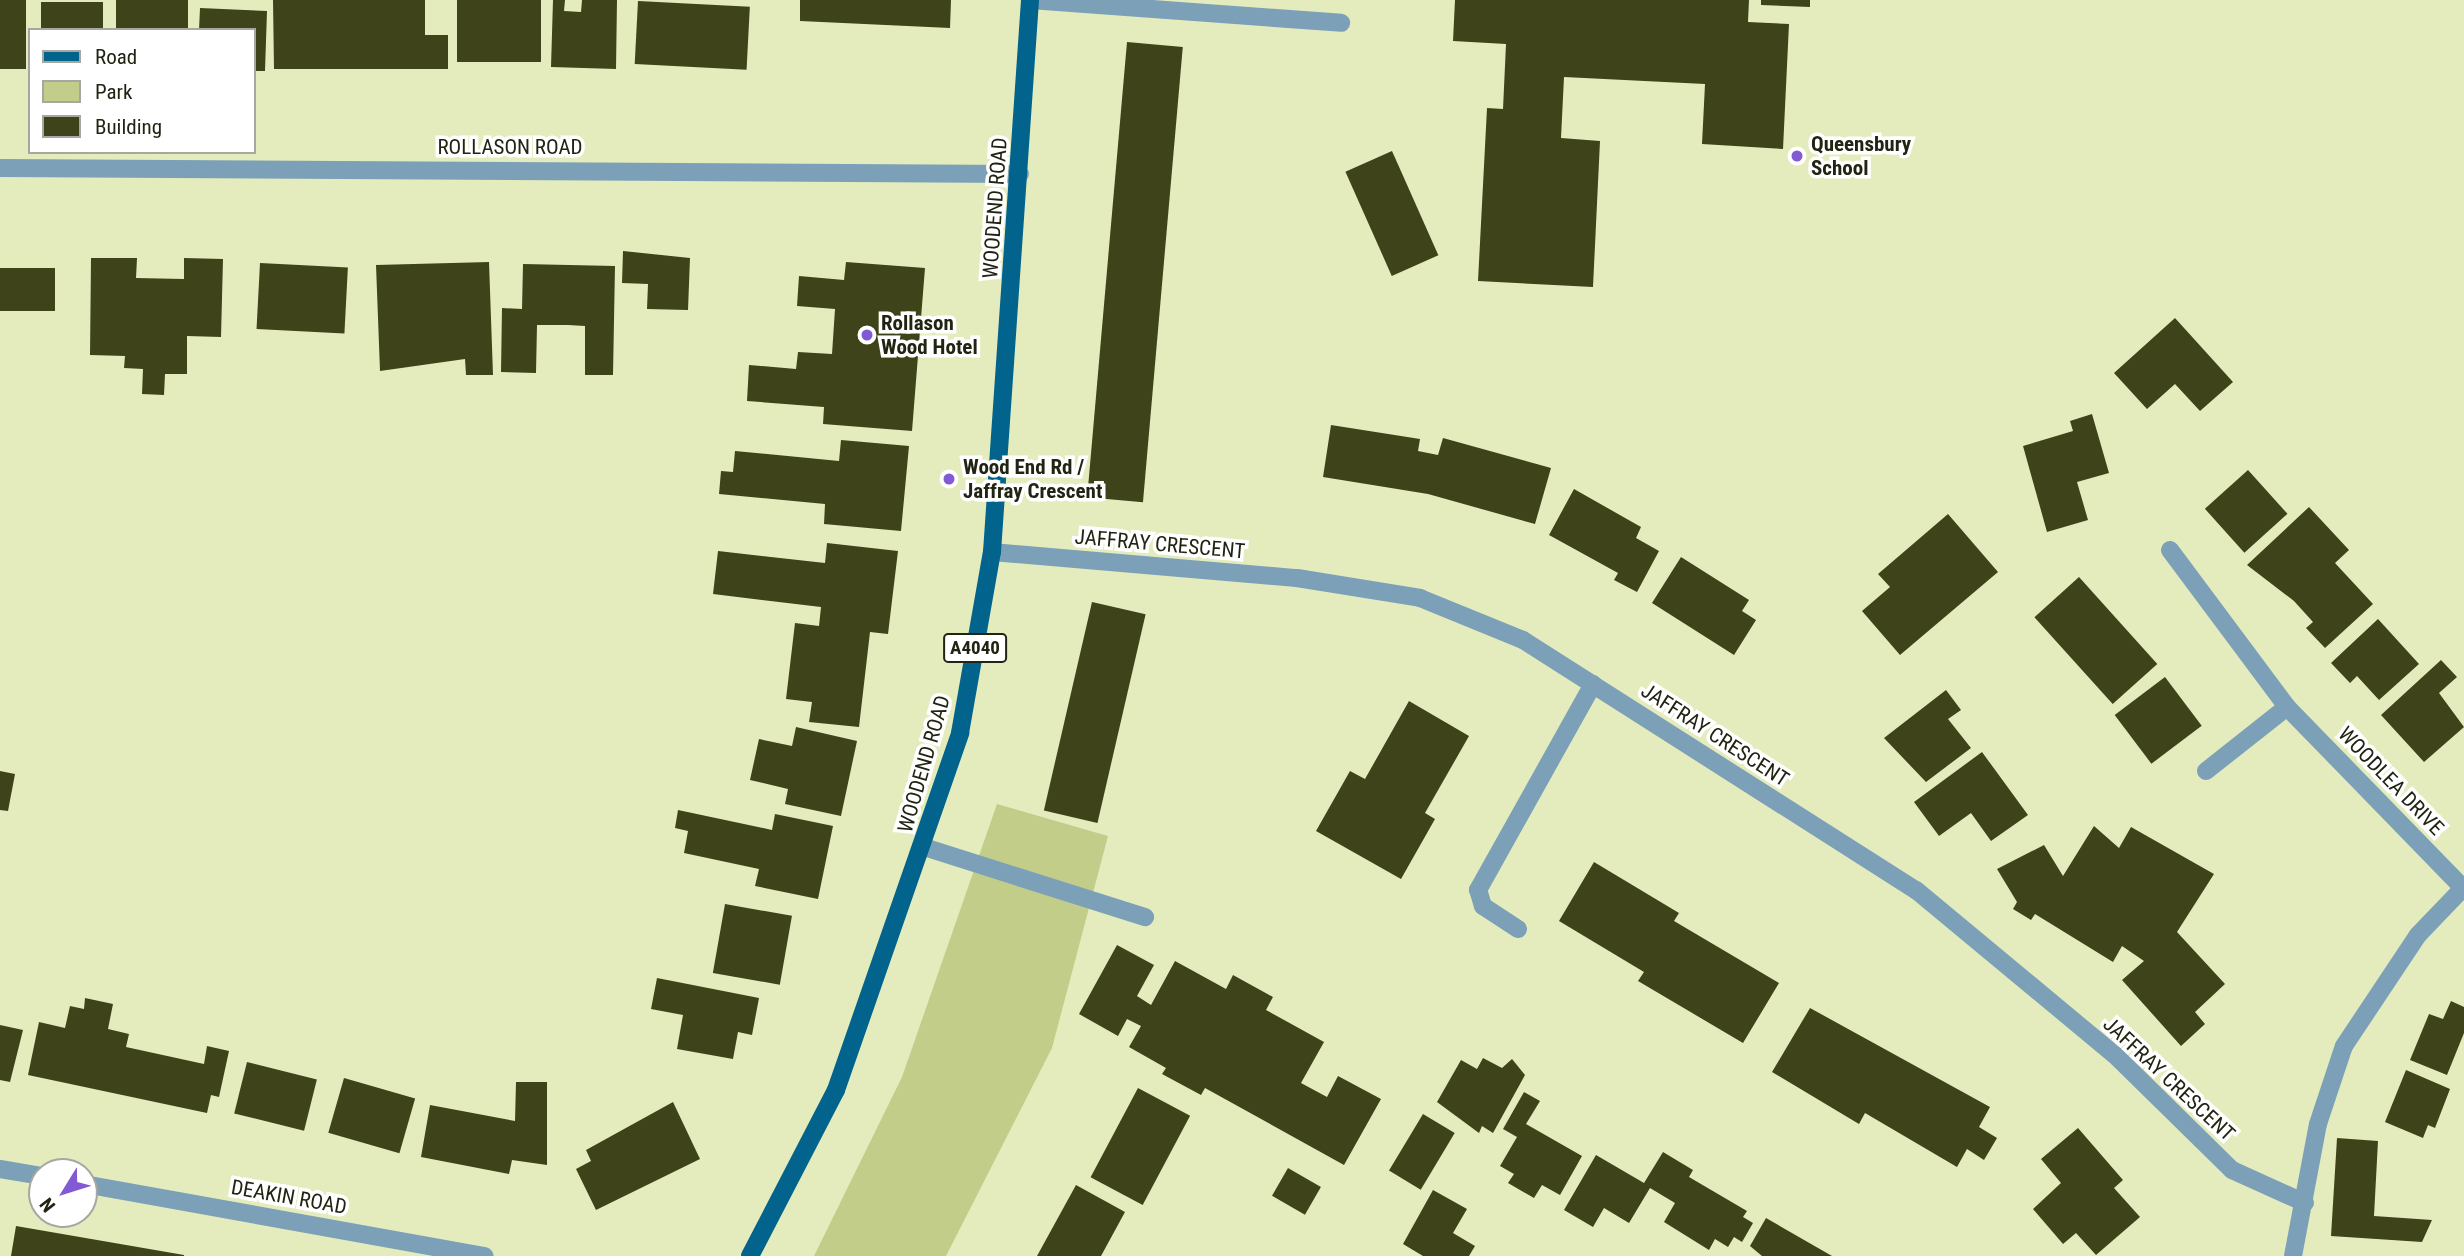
<!DOCTYPE html>
<html>
<head>
<meta charset="utf-8">
<style>
  body { margin:0 }
  #map { position:relative; width:2464px; height:1256px; overflow:hidden; background:#e4ecbd; font-family:"Roboto Condensed",sans-serif }
  div>[style] { position:absolute }
  [style*='--x'] { left:calc(var(--x)*1px); top:calc(var(--y)*1px); width:calc(var(--w)*1px); rotate:calc(var(--a)*1deg) }
  .green>* { inset:0; background:#c3cd8a }
  .building>* { inset:0; background:#3e4319; transform-origin:0 0 }
  .service>* { height:18px; margin:-9px; padding:0 9px; transform-origin:9px; border-radius:9px; background:#7ba0b7 }
  .minor>* { height:18px; margin:-9px; padding:0 9px; transform-origin:9px; border-radius:9px; background:#7ba0b7 }
  .primary>* { height:18px; margin:-9px; padding:0 9px; transform-origin:9px; border-radius:9px; background:#02638c }
  .dots>* { width:19px; height:19px; translate:-50% -50%; box-sizing:border-box; border:4px solid #fff; border-radius:50% }
  span { translate:-50% -50%; white-space:nowrap; text-align:center; line-height:1.15; -webkit-text-stroke:7px #fff; paint-order:stroke }
  .shield-label span { padding:2px 5px; background:#fff; border:2px solid; border-radius:5px; -webkit-text-stroke-width:0 }
  .shield-label { font-size:19px; color:#212412; font-weight:700 }
  .poi-label { font-size:21px; color:#212412; font-weight:700 }
  .left { translate:0 -50%; text-align:left }
  .street-label { font-size:21px; color:#212412 }
  .legend { position:absolute; left:28px; top:28px; width:228px; height:126px; box-sizing:border-box; background:#fff; border:2px solid #a6a7a0; margin:0; padding:9px 12px; list-style:none; font-size:21px; color:#212412 }
  .legend li { display:flex; align-items:center; gap:14px; height:35px }
  .legend b { width:35px; border:2px solid #a6a7a0 }
  .north { position:absolute; left:28px; top:1158px; width:70px; height:70px; box-sizing:border-box; background:#fff; border:2px solid #a6a7a0; border-radius:50%; rotate:232deg; font-size:19px; font-weight:700; line-height:28px; text-align:center; color:#212412 }
  .north::after { content:''; display:block; margin:auto; width:24px; height:32px; background:#825ad4; clip-path:polygon(50% 0,100% 100%,50% 72%,0 100%) }
</style>
</head>
<body>
<div id="map">
  <div class="green">
    <i style="clip-path:polygon(997px 804px,1108px 836px,1052px 1048px,946px 1256px,814px 1256px,902px 1077px)"></i>
  </div>
  <div class="building">
    <i style="left:0;top:0;width:26px;height:69px"></i>
    <i style="left:116px;top:0;width:72px;height:30px"></i>
    <i style="clip-path:polygon(273px 0,425px 0,425px 35px,448px 35px,448px 69px,274px 69px)"></i>
    <i style="left:457px;top:0;width:84px;height:62px"></i>
    <i style="clip-path:polygon(553px 0,565px 0,564px 11px,581px 12px,582px 0,617px 0,616px 69px,551px 67px)"></i>
    <i style="clip-path:polygon(800px 0,951px 0,950px 28px,800px 21px)"></i>
    <i style="clip-path:polygon(1455px 0,1749px 0,1748px 22px,1789px 24px,1783px 149px,1702px 144px,1705px 84px,1564px 77px,1561px 138px,1600px 141px,1593px 287px,1478px 281px,1487px 108px,1503px 109px,1506px 44px,1453px 41px)"></i>
    <i style="clip-path:polygon(1761px 0,1810px 0,1810px 7px,1761px 5px)"></i>
    <i style="left:638px;top:1px;width:112px;height:63px;rotate:3deg"></i>
    <i style="left:41px;top:2px;width:62px;height:28px"></i>
    <i style="clip-path:polygon(200px 8px,267px 11px,265px 71px,254px 71px,254px 30px,199px 30px)"></i>
    <i style="left:1127px;top:42px;width:56px;height:457px;rotate:5deg"></i>
    <i style="left:1392px;top:151px;width:114px;height:51px;rotate:66deg"></i>
    <i style="clip-path:polygon(623px 251px,690px 258px,688px 310px,647px 309px,648px 284px,622px 283px)"></i>
    <i style="clip-path:polygon(91px 258px,137px 258px,136px 278px,184px 279px,184px 258px,223px 259px,221px 337px,187px 336px,187px 374px,165px 374px,164px 395px,142px 394px,143px 369px,124px 368px,125px 356px,90px 355px)"></i>
    <i style="clip-path:polygon(489px 262px,493px 375px,466px 375px,465px 359px,380px 371px,376px 265px)"></i>
    <i style="clip-path:polygon(846px 262px,925px 268px,912px 431px,823px 424px,824px 407px,747px 401px,749px 365px,796px 369px,798px 352px,832px 354px,835px 309px,797px 306px,799px 276px,844px 280px)"></i>
    <i style="left:260px;top:263px;width:88px;height:66px;rotate:3deg"></i>
    <i style="clip-path:polygon(523px 264px,615px 266px,613px 375px,585px 375px,585px 326px,568px 325px,537px 325px,536px 373px,501px 372px,502px 308px,522px 309px)"></i>
    <i style="left:0;top:268px;width:55px;height:43px"></i>
    <i style="clip-path:polygon(2175px 318px,2233px 382px,2200px 411px,2175px 384px,2147px 409px,2114px 373px)"></i>
    <i style="clip-path:polygon(2092px 414px,2109px 473px,2077px 482px,2088px 520px,2047px 532px,2023px 446px,2073px 431px,2070px 421px)"></i>
    <i style="clip-path:polygon(1331px 425px,1420px 439px,1418px 451px,1438px 455px,1443px 438px,1551px 468px,1535px 524px,1428px 494px,1323px 477px)"></i>
    <i style="clip-path:polygon(841px 440px,909px 446px,901px 531px,824px 524px,825px 504px,719px 494px,721px 471px,733px 472px,735px 451px,839px 461px)"></i>
    <i style="left:2248px;top:470px;width:59px;height:58px;rotate:48deg"></i>
    <i style="clip-path:polygon(1574px 489px,1641px 527px,1636px 538px,1659px 551px,1637px 592px,1614px 580px,1618px 573px,1549px 535px)"></i>
    <i style="clip-path:polygon(2309px 507px,2349px 550px,2335px 563px,2373px 604px,2325px 648px,2306px 628px,2313px 622px,2294px 601px,2247px 565px)"></i>
    <i style="clip-path:polygon(1948px 514px,1998px 572px,1900px 655px,1862px 611px,1890px 587px,1878px 574px)"></i>
    <i style="clip-path:polygon(827px 543px,898px 551px,888px 634px,870px 632px,859px 727px,809px 722px,812px 702px,786px 699px,795px 623px,819px 626px,821px 607px,713px 594px,718px 551px,825px 563px)"></i>
    <i style="clip-path:polygon(1681px 557px,1749px 600px,1742px 611px,1756px 620px,1734px 655px,1652px 603px)"></i>
    <i style="left:2079px;top:577px;width:117px;height:60px;rotate:48deg"></i>
    <i style="left:1092px;top:602px;width:55px;height:214px;rotate:13deg"></i>
    <i style="clip-path:polygon(2378px 619px,2419px 664px,2379px 700px,2357px 676px,2350px 683px,2331px 663px)"></i>
    <i style="clip-path:polygon(2441px 660px,2457px 677px,2439px 693px,2464px 727px,2424px 762px,2381px 715px)"></i>
    <i style="left:2165px;top:677px;width:61px;height:63px;rotate:53deg"></i>
    <i style="clip-path:polygon(1946px 690px,1961px 710px,1948px 719px,1971px 748px,1926px 782px,1884px 738px)"></i>
    <i style="clip-path:polygon(1409px 701px,1469px 736px,1425px 813px,1435px 819px,1401px 879px,1316px 831px,1350px 771px,1365px 779px)"></i>
    <i style="clip-path:polygon(796px 727px,857px 741px,841px 816px,785px 804px,788px 789px,750px 780px,759px 739px,792px 746px)"></i>
    <i style="clip-path:polygon(1982px 752px,2028px 815px,1991px 841px,1971px 813px,1939px 836px,1914px 802px)"></i>
    <i style="clip-path:polygon(0 771px,15px 774px,8px 811px,0 810px)"></i>
    <i style="clip-path:polygon(678px 810px,772px 830px,775px 814px,833px 826px,818px 899px,755px 886px,759px 869px,684px 853px,688px 831px,675px 828px)"></i>
    <i style="clip-path:polygon(2094px 826px,2119px 848px,2131px 827px,2214px 874px,2177px 932px,2225px 984px,2195px 1012px,2205px 1024px,2181px 1046px,2122px 980px,2144px 961px,2122px 946px,2113px 962px,2035px 914px,2031px 920px,2013px 909px,2017px 902px,1997px 869px,2044px 845px,2063px 876px)"></i>
    <i style="clip-path:polygon(1594px 862px,1679px 913px,1674px 921px,1779px 983px,1743px 1043px,1638px 981px,1644px 972px,1559px 921px)"></i>
    <i style="left:725px;top:904px;width:68px;height:70px;rotate:10deg"></i>
    <i style="clip-path:polygon(1117px 945px,1154px 965px,1137px 996px,1151px 1005px,1175px 961px,1226px 989px,1233px 975px,1273px 997px,1266px 1010px,1324px 1042px,1301px 1083px,1327px 1097px,1338px 1076px,1381px 1099px,1344px 1165px,1205px 1088px,1201px 1095px,1162px 1074px,1166px 1068px,1129px 1047px,1141px 1026px,1127px 1019px,1118px 1036px,1079px 1014px)"></i>
    <i style="clip-path:polygon(657px 978px,759px 998px,752px 1035px,738px 1032px,733px 1059px,677px 1049px,683px 1015px,651px 1009px)"></i>
    <i style="clip-path:polygon(85px 998px,113px 1004px,108px 1029px,129px 1034px,126px 1047px,204px 1064px,207px 1046px,229px 1051px,219px 1097px,211px 1095px,207px 1113px,28px 1075px,39px 1022px,65px 1028px,70px 1006px,84px 1009px)"></i>
    <i style="clip-path:polygon(2451px 1001px,2464px 1007px,2464px 1033px,2447px 1075px,2410px 1060px,2429px 1014px,2443px 1019px)"></i>
    <i style="clip-path:polygon(1810px 1008px,1990px 1107px,1979px 1127px,1997px 1138px,1984px 1160px,1967px 1149px,1957px 1167px,1865px 1113px,1859px 1124px,1772px 1072px)"></i>
    <i style="clip-path:polygon(0 1025px,23px 1030px,10px 1082px,0 1080px)"></i>
    <i style="clip-path:polygon(1483px 1058px,1502px 1068px,1512px 1059px,1525px 1075px,1493px 1133px,1482px 1126px,1479px 1133px,1437px 1102px,1461px 1060px,1477px 1069px)"></i>
    <i style="left:247px;top:1062px;width:72px;height:53px;rotate:14deg"></i>
    <i style="clip-path:polygon(2406px 1070px,2450px 1089px,2435px 1128px,2428px 1125px,2423px 1138px,2385px 1122px)"></i>
    <i style="left:344px;top:1078px;width:74px;height:57px;rotate:16deg"></i>
    <i style="clip-path:polygon(516px 1082px,547px 1082px,547px 1165px,512px 1160px,509px 1174px,421px 1157px,430px 1105px,515px 1121px)"></i>
    <i style="left:1138px;top:1088px;width:59px;height:101px;rotate:28deg"></i>
    <i style="clip-path:polygon(1524px 1092px,1540px 1101px,1526px 1124px,1582px 1156px,1560px 1195px,1542px 1185px,1534px 1198px,1508px 1183px,1514px 1174px,1500px 1166px,1517px 1137px,1503px 1129px)"></i>
    <i style="clip-path:polygon(673px 1102px,700px 1159px,596px 1210px,576px 1169px,591px 1161px,586px 1150px)"></i>
    <i style="left:1423px;top:1114px;width:37px;height:66px;rotate:31deg"></i>
    <i style="clip-path:polygon(2078px 1128px,2123px 1180px,2114px 1188px,2140px 1217px,2096px 1255px,2076px 1233px,2063px 1244px,2033px 1209px,2061px 1183px,2041px 1159px)"></i>
    <i style="clip-path:polygon(2337px 1138px,2378px 1141px,2374px 1216px,2432px 1220px,2422px 1242px,2331px 1236px)"></i>
    <i style="clip-path:polygon(1663px 1152px,1693px 1170px,1689px 1177px,1747px 1211px,1743px 1217px,1753px 1223px,1742px 1242px,1734px 1237px,1728px 1247px,1715px 1239px,1709px 1250px,1664px 1222px,1675px 1203px,1650px 1188px,1629px 1223px,1604px 1208px,1593px 1227px,1564px 1210px,1596px 1155px,1644px 1183px)"></i>
    <i style="left:1288px;top:1168px;width:38px;height:32px;rotate:30deg"></i>
    <i style="clip-path:polygon(1076px 1185px,1125px 1212px,1101px 1256px,1037px 1256px)"></i>
    <i style="clip-path:polygon(1433px 1190px,1467px 1209px,1453px 1233px,1475px 1246px,1469px 1256px,1423px 1256px,1403px 1244px)"></i>
    <i style="clip-path:polygon(1766px 1218px,1832px 1256px,1762px 1256px,1750px 1246px)"></i>
    <i style="clip-path:polygon(16px 1226px,184px 1255px,184px 1256px,11px 1256px)"></i>
  </div>
  <div class="service">
    <i style="--x:1030;--y:0;--w:312;--a:4.2"></i>
    <i style="--x:1518;--y:929;--w:42;--a:-146.7"></i>
    <i style="--x:1483;--y:906;--w:17;--a:-107"></i>
    <i style="--x:1478;--y:890;--w:236;--a:-60.8"></i>
  </div>
  <div class="minor">
    <i style="--x:0;--y:168;--w:1020;--a:0.34"></i>
    <i style="--x:2170;--y:550;--w:196;--a:53.3"></i>
    <i style="--x:2287;--y:707;--w:252;--a:45.8"></i>
    <i style="--x:992;--y:552;--w:306;--a:4.9"></i>
    <i style="--x:1297;--y:578;--w:125;--a:9.2"></i>
    <i style="--x:1420;--y:598;--w:111;--a:22.2"></i>
    <i style="--x:1523;--y:640;--w:466;--a:32.5"></i>
    <i style="--x:1916;--y:890;--w:263;--a:39.7"></i>
    <i style="--x:2118;--y:1058;--w:160;--a:44.5"></i>
    <i style="--x:2232;--y:1170;--w:80;--a:24.3"></i>
    <i style="--x:2206;--y:771;--w:103;--a:-38.3"></i>
    <i style="--x:924;--y:847;--w:232;--a:17.6"></i>
    <i style="--x:0;--y:1169;--w:43;--a:9.5"></i>
    <i style="--x:84;--y:1184;--w:407;--a:10.2"></i>
    <i style="--x:2293;--y:1256;--w:134;--a:-79.3"></i>
    <i style="--x:2318;--y:1124;--w:82;--a:-71.6"></i>
    <i style="--x:2344;--y:1046;--w:133;--a:-56.3"></i>
    <i style="--x:2418;--y:935;--w:66;--a:-46.2"></i>
  </div>
  <div class="primary">
    <i style="--x:750;--y:1256;--w:187;--a:-62.6"></i>
    <i style="--x:836;--y:1090;--w:378;--a:-70.8"></i>
    <i style="--x:960;--y:733;--w:184;--a:-80"></i>
    <i style="--x:992;--y:552;--w:553;--a:-86.06"></i>
  </div>
  <div class="dots">
    <i style="left:1797px;top:156px;background:#825ad4"></i>
    <i style="left:867px;top:335px;background:#825ad4"></i>
    <i style="left:949px;top:479px;background:#825ad4"></i>
  </div>
  <div class="shield-label">
    <span style="left:975px;top:648px">A4040</span>
  </div>
  <div class="poi-label">
    <span class="left" style="left:1811px;top:156px">Queensbury<br>School</span>
    <span class="left" style="left:881px;top:335px">Rollason<br>Wood Hotel</span>
    <span class="left" style="left:963px;top:479px">Wood End Rd /<br>Jaffray Crescent</span>
  </div>
  <div class="street-label">
    <span style="left:510px;top:147px">ROLLASON ROAD</span>
    <span style="left:995px;top:208px;rotate:-86deg">WOODEND ROAD</span>
    <span style="left:1160px;top:544px;rotate:5deg">JAFFRAY CRESCENT</span>
    <span style="left:1715px;top:735px;rotate:33deg">JAFFRAY CRESCENT</span>
    <span style="left:924px;top:764px;rotate:-74deg">WOODEND ROAD</span>
    <span style="left:2391px;top:781px;rotate:46deg">WOODLEA DRIVE</span>
    <span style="left:2169px;top:1079px;rotate:43deg">JAFFRAY CRESCENT</span>
    <span style="left:289px;top:1197px;rotate:10deg">DEAKIN ROAD</span>
  </div>
  <ul class="legend">
  <li><b style="height:9px;background:#02638c"></b>Road</li>
  <li><b style="height:19px;background:#c3cd8a"></b>Park</li>
  <li><b style="height:19px;background:#3e4319"></b>Building</li>
  </ul>
  <div class="north">N</div>
</div>
</body>
</html>
